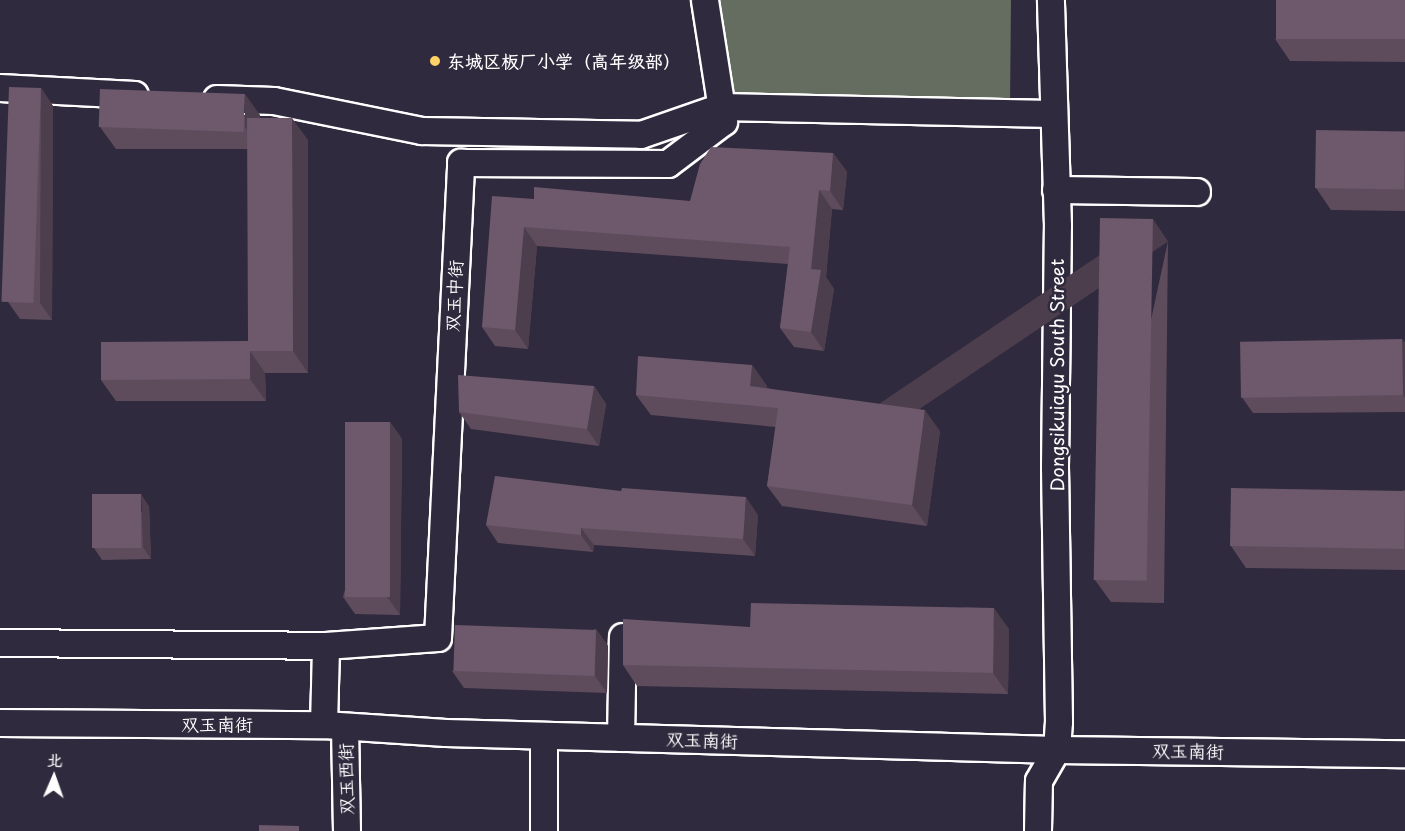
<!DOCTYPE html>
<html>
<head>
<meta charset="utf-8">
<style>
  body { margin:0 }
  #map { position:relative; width:1405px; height:831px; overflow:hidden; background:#2f2a3d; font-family:"Playpen Sans","LXGW WenKai TC",sans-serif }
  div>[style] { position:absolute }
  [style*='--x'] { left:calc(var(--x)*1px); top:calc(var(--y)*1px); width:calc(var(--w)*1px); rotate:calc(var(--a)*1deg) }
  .green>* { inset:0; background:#656c60 }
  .roads { filter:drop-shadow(2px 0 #fff) drop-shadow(-2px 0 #fff) drop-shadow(0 2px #fff) drop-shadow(0 -2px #fff) }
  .minor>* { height:26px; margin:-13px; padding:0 13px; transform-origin:13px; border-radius:13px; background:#2f2a3d }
  .wall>* { inset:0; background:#5e4c5d }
  .shaded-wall>* { inset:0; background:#4c3e4c; transform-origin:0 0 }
  .building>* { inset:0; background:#6d586c; transform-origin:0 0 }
  .dots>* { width:16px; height:16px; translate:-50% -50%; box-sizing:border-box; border:3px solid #2f2a3d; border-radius:50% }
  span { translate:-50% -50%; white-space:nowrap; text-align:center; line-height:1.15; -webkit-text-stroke:5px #2f2a3d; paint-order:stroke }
  .poi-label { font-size:18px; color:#fff; font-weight:700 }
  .left { translate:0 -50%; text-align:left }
  .street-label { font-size:18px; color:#fff }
  .north { position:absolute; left:24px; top:747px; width:60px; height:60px; -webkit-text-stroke:4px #2f2a3d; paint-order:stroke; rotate:2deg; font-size:16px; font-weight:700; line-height:24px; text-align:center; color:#fff }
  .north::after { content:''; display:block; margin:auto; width:21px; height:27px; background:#fff; clip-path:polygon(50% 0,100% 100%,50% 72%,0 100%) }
</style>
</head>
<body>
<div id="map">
  <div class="green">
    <i style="clip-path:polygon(718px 0,1011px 0,1010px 106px,748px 100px,731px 90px)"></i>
  </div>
  <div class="roads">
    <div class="minor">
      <i style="--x:0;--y:88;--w:135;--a:3"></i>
      <i style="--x:217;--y:99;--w:57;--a:2"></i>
      <i style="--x:274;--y:101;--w:151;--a:11.5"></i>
      <i style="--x:422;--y:131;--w:219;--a:1"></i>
      <i style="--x:641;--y:135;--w:86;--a:-19.1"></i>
      <i style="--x:722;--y:107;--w:329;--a:1.2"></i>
      <i style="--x:1056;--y:190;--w:141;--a:0.8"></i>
      <i style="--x:0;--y:643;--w:326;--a:0.5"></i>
      <i style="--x:0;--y:723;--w:324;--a:0.4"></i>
      <i style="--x:324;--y:725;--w:122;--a:3.8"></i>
      <i style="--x:446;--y:733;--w:611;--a:1.59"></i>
      <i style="--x:1057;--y:750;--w:348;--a:0.7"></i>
      <i style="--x:324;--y:725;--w:79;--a:-88.5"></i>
      <i style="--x:326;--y:646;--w:112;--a:-4.1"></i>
      <i style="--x:438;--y:638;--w:476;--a:-87.2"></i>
      <i style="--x:461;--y:163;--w:207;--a:0.3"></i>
      <i style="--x:668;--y:164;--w:70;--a:-36.9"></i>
      <i style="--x:724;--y:122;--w:123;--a:-98.9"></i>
      <i style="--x:345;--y:727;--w:104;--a:88.9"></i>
      <i style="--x:621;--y:738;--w:101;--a:-88.9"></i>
      <i style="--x:544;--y:831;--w:95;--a:-90"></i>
      <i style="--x:1038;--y:831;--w:50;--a:-88.9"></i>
      <i style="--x:1039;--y:781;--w:36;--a:-60"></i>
      <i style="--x:1057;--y:750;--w:28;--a:-86"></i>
      <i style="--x:1059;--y:722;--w:255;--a:-90.9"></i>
      <i style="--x:1055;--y:467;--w:241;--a:-89.3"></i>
      <i style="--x:1058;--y:226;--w:226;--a:-91.8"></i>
    </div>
  </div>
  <div class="wall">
    <i style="clip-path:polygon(1405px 0,1405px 62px,1290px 61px,1275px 39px)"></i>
    <i style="clip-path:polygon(41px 88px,53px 106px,52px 320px,20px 319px,8px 302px)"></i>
    <i style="clip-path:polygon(260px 115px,260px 118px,308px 140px,308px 373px,265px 373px,266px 401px,116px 401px,101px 380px,248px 341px,248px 149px,116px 149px,100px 127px)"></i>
    <i style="clip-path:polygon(1405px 131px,1405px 211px,1331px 210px,1316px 188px)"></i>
    <i style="clip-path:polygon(833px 153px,847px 172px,843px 210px,832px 209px,826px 277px,834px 289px,824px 351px,794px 347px,780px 328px,788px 264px,537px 246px,528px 349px,495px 346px,482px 327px,534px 199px,690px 201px)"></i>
    <i style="clip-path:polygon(1168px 241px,1164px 603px,1111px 602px,1095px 580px)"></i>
    <i style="clip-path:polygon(1402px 339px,1405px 343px,1405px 412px,1253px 413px,1241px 396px)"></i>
    <i style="clip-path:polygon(752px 365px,767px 386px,767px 388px,940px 431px,927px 526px,782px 506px,767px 486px,776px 427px,651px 415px,636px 395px)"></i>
    <i style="clip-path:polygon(594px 386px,606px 404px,599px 446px,471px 429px,459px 412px)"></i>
    <i style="clip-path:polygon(390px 422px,402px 439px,400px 615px,355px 614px,343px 597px)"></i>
    <i style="clip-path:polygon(1405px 490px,1405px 570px,1246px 568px,1231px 546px)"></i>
    <i style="clip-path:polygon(149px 506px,151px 559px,102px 560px,94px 548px)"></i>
    <i style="clip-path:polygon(758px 515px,755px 556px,594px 545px,593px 552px,498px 543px,486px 525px)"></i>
    <i style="clip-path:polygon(750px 627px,1009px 629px,1008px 694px,637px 686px,623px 665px)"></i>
    <i style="clip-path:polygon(596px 629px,608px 646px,607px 693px,464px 688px,452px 671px)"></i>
  </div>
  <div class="shaded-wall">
    <i style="clip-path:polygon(41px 88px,53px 106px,52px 320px,40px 303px)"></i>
    <i style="clip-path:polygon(245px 94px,260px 115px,260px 149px,245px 127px)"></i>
    <i style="clip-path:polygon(292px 118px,308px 140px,308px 373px,293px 351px)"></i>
    <i style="clip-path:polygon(833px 153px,847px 172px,843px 210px,830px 191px)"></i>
    <i style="clip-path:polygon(819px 190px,832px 209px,826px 277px,834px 289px,824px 351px,811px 332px,811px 269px)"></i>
    <i style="left:1153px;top:219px;width:27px;height:362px;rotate:56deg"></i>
    <i style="clip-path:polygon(524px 227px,537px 246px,528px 349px,515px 330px)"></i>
    <i style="clip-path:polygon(1402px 339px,1405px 343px,1405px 398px,1403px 395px)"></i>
    <i style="clip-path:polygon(250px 351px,265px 373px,266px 401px,250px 379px)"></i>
    <i style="clip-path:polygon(752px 365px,767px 386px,765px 406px,750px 386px)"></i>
    <i style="clip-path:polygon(594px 386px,606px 404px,599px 446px,587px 429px)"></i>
    <i style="clip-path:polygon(925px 410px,940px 431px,927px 526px,912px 505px)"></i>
    <i style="clip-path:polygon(390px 422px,402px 439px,400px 615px,388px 598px)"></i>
    <i style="clip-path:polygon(141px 494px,149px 506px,151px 559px,143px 547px)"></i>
    <i style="clip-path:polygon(746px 497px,758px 515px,755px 556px,743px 539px)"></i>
    <i style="clip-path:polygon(581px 528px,594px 545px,593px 552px,581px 535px)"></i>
    <i style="clip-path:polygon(994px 608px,1009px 629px,1008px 694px,993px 673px)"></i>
    <i style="clip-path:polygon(596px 629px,608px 646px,607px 693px,595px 676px)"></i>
  </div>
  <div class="building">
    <i style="left:1276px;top:0;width:129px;height:39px"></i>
    <i style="left:9px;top:87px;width:32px;height:215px;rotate:2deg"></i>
    <i style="left:100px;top:89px;width:145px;height:38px;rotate:2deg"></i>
    <i style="clip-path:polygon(247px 118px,292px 118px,293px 351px,250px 351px,250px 379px,101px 380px,101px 342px,248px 341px)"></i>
    <i style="left:1316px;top:130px;width:89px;height:58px;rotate:1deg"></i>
    <i style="clip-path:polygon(711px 147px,833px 153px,830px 191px,819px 190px,811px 269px,821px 270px,811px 332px,780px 328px,790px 247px,524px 227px,515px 330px,482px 327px,492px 196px,534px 199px,534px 187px,690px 201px,700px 164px)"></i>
    <i style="left:1100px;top:218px;width:53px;height:362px;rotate:1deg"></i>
    <i style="left:1402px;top:339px;width:56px;height:162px;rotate:89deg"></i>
    <i style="clip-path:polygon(638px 356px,752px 365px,750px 386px,925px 410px,912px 505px,767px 486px,778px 408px,636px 395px)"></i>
    <i style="clip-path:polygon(458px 375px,594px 386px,587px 429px,459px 412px)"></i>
    <i style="left:345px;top:422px;width:45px;height:175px"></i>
    <i style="clip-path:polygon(495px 476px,621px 491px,622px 488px,746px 497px,743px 539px,581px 528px,581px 535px,486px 525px)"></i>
    <i style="left:1231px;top:488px;width:174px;height:58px;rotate:1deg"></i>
    <i style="left:92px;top:494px;width:49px;height:54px"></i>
    <i style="clip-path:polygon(751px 603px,994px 608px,993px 673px,623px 665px,623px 619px,750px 627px)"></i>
    <i style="left:455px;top:625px;width:141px;height:46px;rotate:2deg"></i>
    <i style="clip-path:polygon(259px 825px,299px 826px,299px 831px,259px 831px)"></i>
  </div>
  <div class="dots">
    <i style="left:435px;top:61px;background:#ffd166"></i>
  </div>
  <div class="poi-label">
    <span class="left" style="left:447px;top:61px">东城区板厂小学（高年级部）</span>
  </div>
  <div class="street-label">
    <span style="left:454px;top:296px;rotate:-87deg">双玉中街</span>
    <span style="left:1057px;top:375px;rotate:-90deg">Dongsikuiayu South Street</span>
    <span style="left:217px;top:724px">双玉南街</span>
    <span style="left:702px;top:740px;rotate:2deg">双玉南街</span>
    <span style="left:1188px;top:751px;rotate:1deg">双玉南街</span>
    <span style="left:346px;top:779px;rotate:-91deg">双玉西街</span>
  </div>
  <div class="north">北</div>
</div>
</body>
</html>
